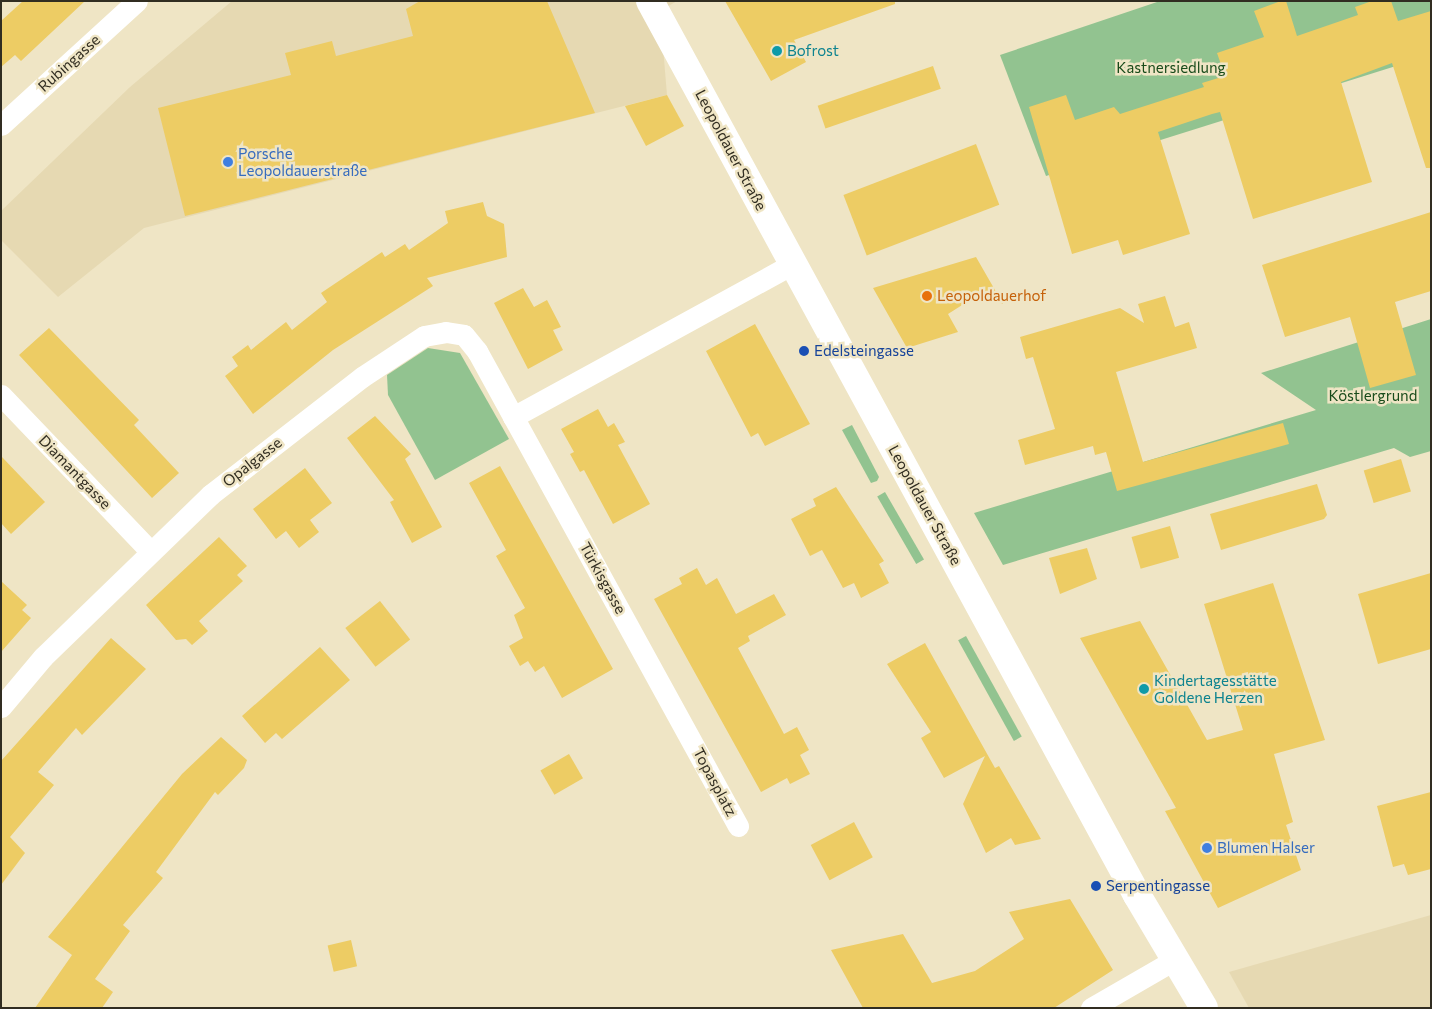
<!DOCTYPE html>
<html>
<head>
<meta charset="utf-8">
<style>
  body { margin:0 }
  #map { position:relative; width:1432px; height:1009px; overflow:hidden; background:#efe5c5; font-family:Commissioner,sans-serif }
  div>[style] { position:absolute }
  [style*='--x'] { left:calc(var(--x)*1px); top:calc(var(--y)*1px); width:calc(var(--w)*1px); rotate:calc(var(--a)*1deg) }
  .built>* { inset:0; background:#e6d9b2 }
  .green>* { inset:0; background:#92c390; transform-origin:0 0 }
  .building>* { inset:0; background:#edcc64; transform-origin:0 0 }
  .minor>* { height:21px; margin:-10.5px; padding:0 10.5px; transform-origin:10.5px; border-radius:10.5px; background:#fff }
  .secondary>* { height:28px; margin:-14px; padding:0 14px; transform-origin:14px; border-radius:14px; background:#fff }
  .dots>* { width:14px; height:14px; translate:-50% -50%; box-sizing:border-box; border:2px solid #efe5c5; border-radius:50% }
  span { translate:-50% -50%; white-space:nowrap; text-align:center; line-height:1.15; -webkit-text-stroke:5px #efe5c5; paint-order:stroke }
  .culture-label { font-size:15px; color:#0d838f }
  .left { translate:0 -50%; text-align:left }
  .street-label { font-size:15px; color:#312d21 }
  .park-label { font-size:15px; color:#184b1a }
  .shop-label { font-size:15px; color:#366cbe }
  .food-label { font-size:15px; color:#c56008 }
  .transit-label { font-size:15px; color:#164399 }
  .frame { position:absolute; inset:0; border:2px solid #312d21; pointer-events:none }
</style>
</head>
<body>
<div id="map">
  <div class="built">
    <i style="clip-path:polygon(232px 1px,677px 1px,660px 11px,667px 95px,144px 228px,58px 297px,1px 240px,1px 211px,130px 87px)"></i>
    <i style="clip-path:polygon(1431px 915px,1431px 1008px,1249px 1008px,1229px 972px)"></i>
  </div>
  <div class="green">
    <i style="clip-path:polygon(1160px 1px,1431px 1px,1431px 55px,1046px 176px,1000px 55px)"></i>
    <i style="clip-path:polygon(1431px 319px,1431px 451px,1410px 457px,1394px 448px,1003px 565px,974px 513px,1316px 410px,1261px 373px)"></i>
    <i style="clip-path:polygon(428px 348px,460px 353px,509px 439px,435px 480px,388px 395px,387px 375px)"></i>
    <i style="clip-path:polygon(852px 425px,879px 477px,877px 481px,871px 483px,842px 430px)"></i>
    <i style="left:885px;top:492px;width:78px;height:9px;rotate:60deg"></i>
    <i style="left:966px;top:636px;width:115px;height:9px;rotate:61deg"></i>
  </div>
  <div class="building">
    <i style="clip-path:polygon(23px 1px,85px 1px,21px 61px,15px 55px,1px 67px,1px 21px)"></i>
    <i style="clip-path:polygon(420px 1px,547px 1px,595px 113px,185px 216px,158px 108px,291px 75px,285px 53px,332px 41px,336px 56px,413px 36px,406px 9px)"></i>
    <i style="clip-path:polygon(725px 1px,895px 1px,895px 4px,794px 40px,806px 62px,771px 81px)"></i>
    <i style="clip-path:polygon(1281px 1px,1286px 1px,1297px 36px,1358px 15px,1355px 7px,1372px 1px,1391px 1px,1398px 21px,1431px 11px,1431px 168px,1426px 168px,1392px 63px,1341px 82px,1372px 182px,1253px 219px,1220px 112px,1212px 114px,1158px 132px,1190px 234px,1123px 255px,1118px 240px,1072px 254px,1029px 107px,1066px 95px,1075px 120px,1114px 107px,1120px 114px,1204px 87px,1202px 83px,1225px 76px,1217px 53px,1264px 37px,1254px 11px)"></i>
    <i style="left:933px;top:66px;width:24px;height:122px;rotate:71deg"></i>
    <i style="clip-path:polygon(667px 95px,684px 126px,646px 146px,625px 106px)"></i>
    <i style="left:976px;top:144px;width:65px;height:142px;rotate:69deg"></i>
    <i style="clip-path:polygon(483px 202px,487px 216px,504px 224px,507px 257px,427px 278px,433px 286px,333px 350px,253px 414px,225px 376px,238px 366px,232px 357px,248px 345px,251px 350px,286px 322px,292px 330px,327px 302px,321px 293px,382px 252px,385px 257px,405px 244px,409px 250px,448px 223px,445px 211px)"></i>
    <i style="clip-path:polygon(1431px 212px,1431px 291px,1395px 302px,1416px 375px,1370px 388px,1350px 317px,1285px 337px,1262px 265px)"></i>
    <i style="clip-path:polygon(976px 257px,1003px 304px,978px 295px,948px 314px,958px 332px,907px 348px,873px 288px)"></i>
    <i style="clip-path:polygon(523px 288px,534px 307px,547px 300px,561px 327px,553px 330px,563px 350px,528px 369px,494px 303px)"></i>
    <i style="clip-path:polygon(1165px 296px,1175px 327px,1189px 322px,1197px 348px,1116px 372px,1143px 462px,1283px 423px,1289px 444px,1117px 491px,1106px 452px,1095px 455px,1093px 446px,1025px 465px,1018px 440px,1055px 429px,1033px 357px,1026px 359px,1020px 337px,1120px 308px,1144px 323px,1138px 304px)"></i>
    <i style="clip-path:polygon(755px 324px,810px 424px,765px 446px,758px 433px,751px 437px,706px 351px)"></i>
    <i style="clip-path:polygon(49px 328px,139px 420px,134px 425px,179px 473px,152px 498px,19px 355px)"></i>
    <i style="clip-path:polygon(598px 409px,608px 427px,614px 423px,625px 442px,618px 445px,650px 504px,613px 524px,584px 470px,580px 472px,570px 454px,574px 452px,561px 429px)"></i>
    <i style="clip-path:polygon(375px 416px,411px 454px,405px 459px,442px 527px,412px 543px,390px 502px,394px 500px,347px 438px)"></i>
    <i style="clip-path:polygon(1px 456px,45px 502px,11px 534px,1px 523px)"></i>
    <i style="left:1401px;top:459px;width:34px;height:39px;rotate:73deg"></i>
    <i style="clip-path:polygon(500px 466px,613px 669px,562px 698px,544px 666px,535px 672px,528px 661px,520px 666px,509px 646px,523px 638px,514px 615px,525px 608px,496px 556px,506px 550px,469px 483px)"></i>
    <i style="clip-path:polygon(305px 468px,332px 503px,310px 520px,319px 532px,299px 548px,286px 531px,276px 539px,253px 509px)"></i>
    <i style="clip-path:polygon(1317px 484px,1327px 515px,1324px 519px,1221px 550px,1210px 514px)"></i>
    <i style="clip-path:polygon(836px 487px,884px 561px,879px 564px,889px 583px,861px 598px,854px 583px,843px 588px,822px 550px,810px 556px,791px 519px,816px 506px,813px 499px)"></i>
    <i style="left:1170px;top:526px;width:33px;height:40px;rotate:74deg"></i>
    <i style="clip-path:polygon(219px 537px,247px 566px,237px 575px,243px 581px,199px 621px,208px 631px,192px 645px,186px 639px,176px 640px,146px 605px)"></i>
    <i style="clip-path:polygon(1087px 548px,1097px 579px,1060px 594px,1049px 558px)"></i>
    <i style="clip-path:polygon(697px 568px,706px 585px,717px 578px,736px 614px,774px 594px,786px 615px,748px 636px,750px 641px,738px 648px,784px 734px,797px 727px,809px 750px,800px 755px,810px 774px,790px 784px,787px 778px,761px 792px,654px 599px,682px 584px,679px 578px)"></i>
    <i style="clip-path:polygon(1431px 573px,1431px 649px,1378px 664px,1358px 594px)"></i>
    <i style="clip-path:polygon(1px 581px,27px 605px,22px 610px,31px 618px,1px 652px)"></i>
    <i style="clip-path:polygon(1273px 583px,1325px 740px,1274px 754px,1293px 822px,1286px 825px,1301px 870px,1218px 908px,1165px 811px,1176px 808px,1080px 638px,1140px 621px,1207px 740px,1243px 730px,1204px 604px)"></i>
    <i style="left:380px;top:601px;width:49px;height:44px;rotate:52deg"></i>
    <i style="clip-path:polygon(111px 638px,146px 669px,82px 735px,76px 728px,38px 772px,54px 785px,10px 837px,25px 853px,1px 885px,1px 761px)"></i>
    <i style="clip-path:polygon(925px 643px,995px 768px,999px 766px,1041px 839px,1015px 845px,1011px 838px,986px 853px,963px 804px,985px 756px,944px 778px,921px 738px,931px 732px,887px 664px)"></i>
    <i style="clip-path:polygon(320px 647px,350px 680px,282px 739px,276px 733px,265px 743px,242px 716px)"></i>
    <i style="clip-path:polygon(221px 737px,247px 760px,244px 768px,218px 795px,215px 792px,156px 872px,163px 878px,123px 925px,130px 931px,95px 979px,113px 992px,102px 1008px,35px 1008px,72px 955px,48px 937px,182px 774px)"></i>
    <i style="left:569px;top:754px;width:28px;height:33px;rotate:60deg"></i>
    <i style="clip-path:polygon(1431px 792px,1431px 869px,1408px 875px,1404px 864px,1393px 867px,1377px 806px)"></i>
    <i style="left:854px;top:822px;width:40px;height:49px;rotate:62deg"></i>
    <i style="clip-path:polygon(1070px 899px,1113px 970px,1054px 1008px,863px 1008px,831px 950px,903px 934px,932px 983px,975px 971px,1024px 939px,1009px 912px)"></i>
    <i style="left:351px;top:940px;width:27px;height:24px;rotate:77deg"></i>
  </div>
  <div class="minor">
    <i style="--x:1;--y:125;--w:184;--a:-42.4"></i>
    <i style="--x:1;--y:395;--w:214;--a:46.3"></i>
    <i style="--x:513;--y:417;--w:318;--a:-28.7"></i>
    <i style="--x:1;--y:707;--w:65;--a:-50"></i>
    <i style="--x:43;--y:657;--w:233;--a:-44.1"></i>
    <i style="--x:210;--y:495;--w:192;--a:-37.8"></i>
    <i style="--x:362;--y:377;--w:74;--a:-33.5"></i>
    <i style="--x:424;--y:336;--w:22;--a:-10"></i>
    <i style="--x:446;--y:332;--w:18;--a:9"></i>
    <i style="--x:464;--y:335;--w:21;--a:51"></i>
    <i style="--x:477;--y:351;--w:542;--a:61.21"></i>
    <i style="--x:1091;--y:1008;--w:98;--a:-30"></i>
  </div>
  <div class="secondary">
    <i style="--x:650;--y:1;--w:1018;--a:61.42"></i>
    <i style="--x:1137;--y:895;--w:131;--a:59.3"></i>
  </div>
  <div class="dots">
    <i style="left:777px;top:51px;background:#0f9aa8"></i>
    <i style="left:228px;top:162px;background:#3f7fe0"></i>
    <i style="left:927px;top:296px;background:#e8710a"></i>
    <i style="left:804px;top:351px;background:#1a4fb4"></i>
    <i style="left:1144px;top:689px;background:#0f9aa8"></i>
    <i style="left:1207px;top:848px;background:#3f7fe0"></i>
    <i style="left:1096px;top:886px;background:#1a4fb4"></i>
  </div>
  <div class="culture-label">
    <span class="left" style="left:787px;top:51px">Bofrost</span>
    <span class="left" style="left:1154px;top:689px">Kindertagesstätte<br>Goldene Herzen</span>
  </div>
  <div class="street-label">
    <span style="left:69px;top:63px;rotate:-42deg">Rubingasse</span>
    <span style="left:731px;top:150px;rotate:62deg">Leopoldauer Straße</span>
    <span style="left:252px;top:462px;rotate:-38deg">Opalgasse</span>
    <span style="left:75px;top:472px;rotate:46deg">Diamantgasse</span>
    <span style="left:925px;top:505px;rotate:61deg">Leopoldauer Straße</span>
    <span style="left:603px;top:578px;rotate:61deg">Türkisgasse</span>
    <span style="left:715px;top:782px;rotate:62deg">Topasplatz</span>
  </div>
  <div class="park-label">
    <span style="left:1171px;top:68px">Kastnersiedlung</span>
    <span style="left:1373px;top:396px">Köstlergrund</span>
  </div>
  <div class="shop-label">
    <span class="left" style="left:238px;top:162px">Porsche<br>Leopoldauerstraße</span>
    <span class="left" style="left:1217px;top:848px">Blumen Halser</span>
  </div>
  <div class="food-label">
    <span class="left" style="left:937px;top:296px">Leopoldauerhof</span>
  </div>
  <div class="transit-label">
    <span class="left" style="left:814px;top:351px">Edelsteingasse</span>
    <span class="left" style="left:1106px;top:886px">Serpentingasse</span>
  </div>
  <div class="frame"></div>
</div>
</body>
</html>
